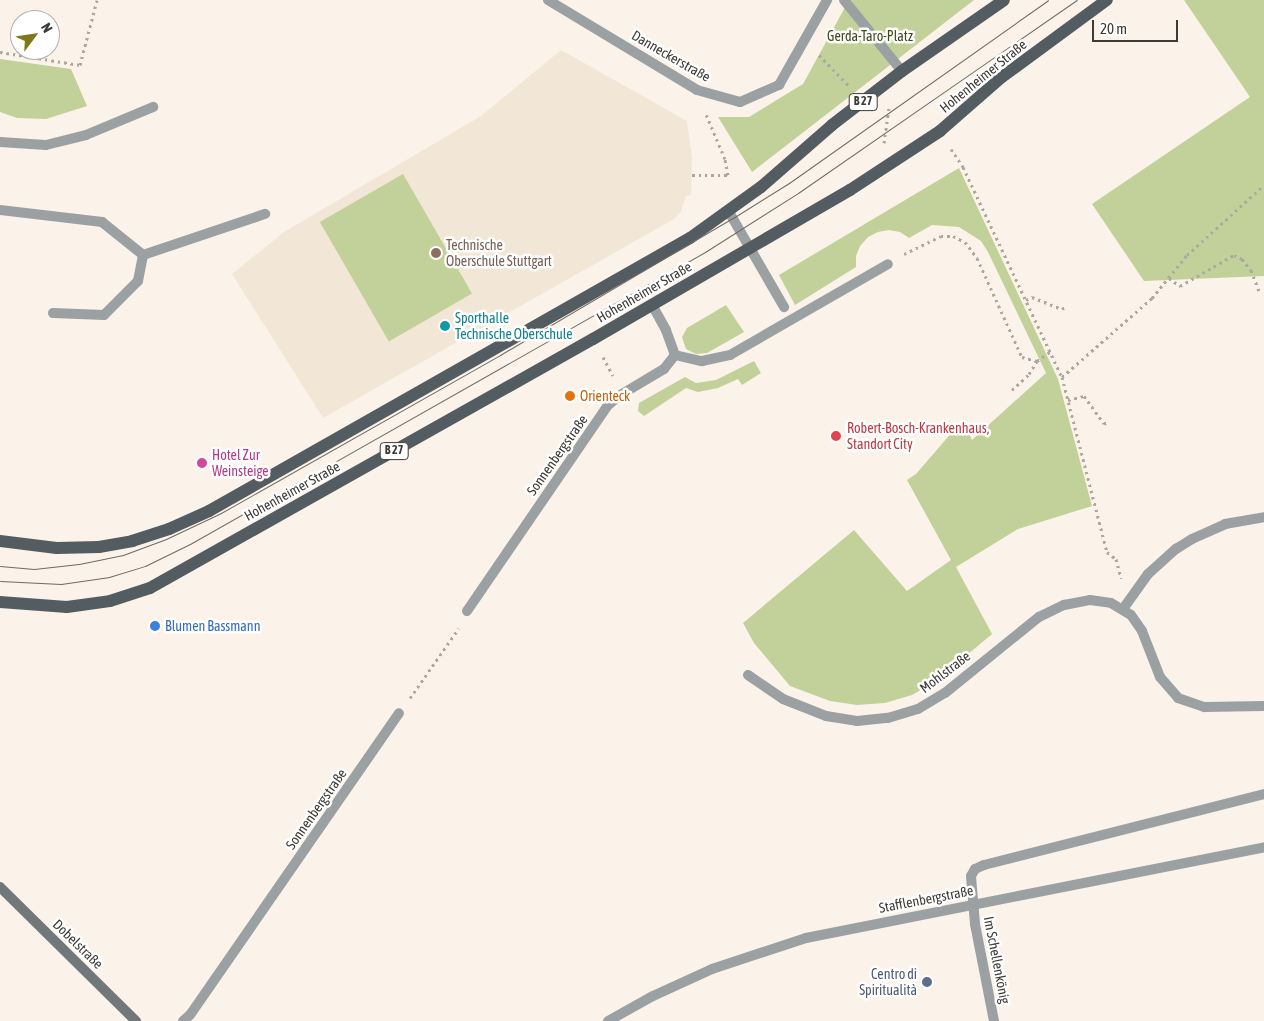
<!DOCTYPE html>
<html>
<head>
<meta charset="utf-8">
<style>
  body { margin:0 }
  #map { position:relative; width:1264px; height:1021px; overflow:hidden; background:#fbf3e9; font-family:"Asap Condensed",sans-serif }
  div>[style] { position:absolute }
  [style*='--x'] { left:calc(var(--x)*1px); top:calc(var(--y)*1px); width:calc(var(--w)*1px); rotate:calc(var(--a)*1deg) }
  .built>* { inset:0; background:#f2e6d6 }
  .green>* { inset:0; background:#c1d199; transform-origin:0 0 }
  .path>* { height:3px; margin-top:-1.5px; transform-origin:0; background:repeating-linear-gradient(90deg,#ada7a0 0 2.5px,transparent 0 6.5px) }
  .lane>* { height:10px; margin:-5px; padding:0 5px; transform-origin:5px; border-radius:5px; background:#9ba1a3 }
  .street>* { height:10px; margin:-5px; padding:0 5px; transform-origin:5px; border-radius:5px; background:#9ba1a3 }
  .secondary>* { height:10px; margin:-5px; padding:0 5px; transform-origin:5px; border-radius:5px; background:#71787c }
  .primary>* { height:12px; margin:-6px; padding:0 6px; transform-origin:6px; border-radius:6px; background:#535c60 }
  .tram>* { height:1px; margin:-0.5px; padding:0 0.5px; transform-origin:0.5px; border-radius:0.5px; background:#6e6a64 }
  .dots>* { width:14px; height:14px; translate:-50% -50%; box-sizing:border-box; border:2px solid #fff; border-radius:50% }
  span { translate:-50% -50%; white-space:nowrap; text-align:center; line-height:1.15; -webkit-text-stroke:5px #fff; paint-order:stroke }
  .shield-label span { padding:1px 4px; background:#fff; border:1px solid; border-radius:4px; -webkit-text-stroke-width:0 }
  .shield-label { font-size:12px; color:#3e3b37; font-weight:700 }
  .park-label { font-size:14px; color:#3d4917 }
  .street-label { font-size:14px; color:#3e3b37 }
  .education-label { font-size:14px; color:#785e54 }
  .left { translate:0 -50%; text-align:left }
  .culture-label { font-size:14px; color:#0d838f }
  .food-label { font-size:14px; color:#c56008 }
  .health-label { font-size:14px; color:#be3a42 }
  .hotel-label { font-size:14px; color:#b23c85 }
  .shop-label { font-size:14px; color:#366cbe }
  .service-label { font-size:14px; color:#4e5e75 }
  .right { translate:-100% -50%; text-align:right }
  .north { position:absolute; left:10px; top:10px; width:50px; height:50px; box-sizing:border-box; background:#fff; border:1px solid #b2b1af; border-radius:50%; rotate:59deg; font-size:14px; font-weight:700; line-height:20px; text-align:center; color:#3e3b37 }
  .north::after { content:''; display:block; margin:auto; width:18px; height:22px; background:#7f771b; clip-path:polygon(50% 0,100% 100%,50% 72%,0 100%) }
  .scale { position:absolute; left:1092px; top:20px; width:86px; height:22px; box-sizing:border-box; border:2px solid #3e3b37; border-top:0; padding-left:6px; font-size:15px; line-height:18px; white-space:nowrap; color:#3e3b37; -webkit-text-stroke:4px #fff; paint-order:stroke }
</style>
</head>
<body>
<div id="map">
  <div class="built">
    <i style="clip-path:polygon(561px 50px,687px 121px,692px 157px,691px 195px,686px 196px,681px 212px,674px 219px,323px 418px,232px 274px,284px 232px,481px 116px)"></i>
  </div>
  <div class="green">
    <i style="clip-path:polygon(849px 0,974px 0,752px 172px,718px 117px,749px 117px,803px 84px)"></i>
    <i style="clip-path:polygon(1184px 0,1264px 0,1264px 276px,1144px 281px,1092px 204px,1250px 97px)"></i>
    <i style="clip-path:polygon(0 59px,71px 69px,87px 106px,46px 119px,17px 118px,0 112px)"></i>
    <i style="clip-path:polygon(959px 168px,1058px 379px,1092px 506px,1018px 529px,956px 567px,992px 634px,936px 681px,912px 695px,885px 703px,857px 705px,830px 701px,790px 686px,754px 643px,743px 623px,854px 530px,907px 591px,951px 560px,907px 480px,916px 474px,960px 423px,963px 421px,972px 440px,1046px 373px,988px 252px,981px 241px,959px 227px,932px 225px,909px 238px,900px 232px,889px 230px,878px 232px,868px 237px,860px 246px,856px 256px,856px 267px,795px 305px,779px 275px)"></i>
    <i style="left:403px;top:174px;width:138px;height:96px;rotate:60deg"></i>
    <i style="clip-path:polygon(726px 305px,744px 332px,707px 353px,696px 354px,686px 349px,682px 337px,687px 328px)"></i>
    <i style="clip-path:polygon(754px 361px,761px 373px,742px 385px,738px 379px,718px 388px,698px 392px,686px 388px,644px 416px,638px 411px,639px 403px,685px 377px,696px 383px,716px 380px)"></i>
  </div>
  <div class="path">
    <i style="--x:0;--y:52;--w:81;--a:9.2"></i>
    <i style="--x:80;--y:65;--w:67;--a:-75.3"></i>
    <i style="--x:819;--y:55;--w:43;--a:45.9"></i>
    <i style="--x:884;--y:143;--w:36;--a:-82"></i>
    <i style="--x:951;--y:149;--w:22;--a:56"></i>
    <i style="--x:963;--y:167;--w:232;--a:64.8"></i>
    <i style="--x:1062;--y:377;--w:181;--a:75.6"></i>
    <i style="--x:1107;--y:552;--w:11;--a:38"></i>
    <i style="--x:1116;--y:559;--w:20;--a:75"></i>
    <i style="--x:692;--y:175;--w:36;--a:0"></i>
    <i style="--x:728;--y:175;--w:16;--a:-101"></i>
    <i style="--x:725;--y:159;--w:49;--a:-112.9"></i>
    <i style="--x:904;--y:254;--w:41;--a:-25.9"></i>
    <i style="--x:941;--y:236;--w:12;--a:0"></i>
    <i style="--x:953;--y:236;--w:13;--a:27"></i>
    <i style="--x:965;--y:242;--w:20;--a:53"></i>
    <i style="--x:977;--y:258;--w:109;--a:65.6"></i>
    <i style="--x:1022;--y:357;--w:16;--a:15"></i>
    <i style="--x:1169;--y:278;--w:14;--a:36"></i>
    <i style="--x:1180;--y:286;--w:62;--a:-29.9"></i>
    <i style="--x:1234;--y:255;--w:9;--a:27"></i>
    <i style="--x:1242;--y:259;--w:14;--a:51"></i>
    <i style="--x:1251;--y:270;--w:25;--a:69"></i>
    <i style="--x:1026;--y:300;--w:7;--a:-27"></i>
    <i style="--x:1032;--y:297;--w:32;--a:22"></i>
    <i style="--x:1062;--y:309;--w:4;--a:-34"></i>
    <i style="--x:603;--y:357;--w:21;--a:62"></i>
    <i style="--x:1062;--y:377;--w:120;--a:-41.3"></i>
    <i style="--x:1152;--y:298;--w:55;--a:-50.9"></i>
    <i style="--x:1187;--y:255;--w:104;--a:-42.3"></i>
    <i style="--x:1012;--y:390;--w:23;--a:-43"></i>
    <i style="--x:1029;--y:374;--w:15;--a:-58"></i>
    <i style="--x:1037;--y:361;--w:16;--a:-35"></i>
    <i style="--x:1068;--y:400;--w:16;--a:-14"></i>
    <i style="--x:1084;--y:396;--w:34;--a:54"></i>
    <i style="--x:1104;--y:424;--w:6;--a:-39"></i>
    <i style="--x:410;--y:698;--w:85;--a:-55"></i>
  </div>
  <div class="lane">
    <i style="--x:0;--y:142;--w:46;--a:3.7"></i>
    <i style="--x:46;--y:145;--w:41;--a:-14"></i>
    <i style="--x:86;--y:135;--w:73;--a:-22.7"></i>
    <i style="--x:0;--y:210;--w:103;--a:6.7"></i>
    <i style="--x:102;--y:222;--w:53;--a:38.8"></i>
    <i style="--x:143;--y:255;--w:129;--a:-18.6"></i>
    <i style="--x:729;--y:212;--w:110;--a:59.9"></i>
    <i style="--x:53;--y:313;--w:51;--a:2.2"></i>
    <i style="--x:104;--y:315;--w:48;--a:-45"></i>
    <i style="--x:138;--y:281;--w:26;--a:-79"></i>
    <i style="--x:675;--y:355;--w:28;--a:13"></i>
    <i style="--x:702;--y:361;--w:29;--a:-12"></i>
    <i style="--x:730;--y:355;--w:182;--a:-29.9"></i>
    <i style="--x:1123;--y:609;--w:43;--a:-54.5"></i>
    <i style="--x:1148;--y:574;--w:38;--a:-42"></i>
    <i style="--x:1176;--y:549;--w:19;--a:-32"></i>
    <i style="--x:1192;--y:539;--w:36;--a:-24"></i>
    <i style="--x:1225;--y:524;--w:40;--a:-10"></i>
  </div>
  <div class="street">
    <i style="--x:548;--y:0;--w:174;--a:31.1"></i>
    <i style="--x:697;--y:90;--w:45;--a:15.6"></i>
    <i style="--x:740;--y:102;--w:43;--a:-23.6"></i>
    <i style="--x:779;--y:85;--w:98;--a:-60.5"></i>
    <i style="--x:844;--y:0;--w:92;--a:50.8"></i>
    <i style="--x:467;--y:611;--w:250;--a:-55.6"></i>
    <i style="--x:608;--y:405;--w:18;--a:-38"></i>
    <i style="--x:622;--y:394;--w:49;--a:-30.8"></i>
    <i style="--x:664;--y:369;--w:18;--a:-52"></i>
    <i style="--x:675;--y:355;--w:27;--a:-110"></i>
    <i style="--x:666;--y:330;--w:29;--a:-119"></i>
    <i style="--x:748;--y:675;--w:42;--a:34.4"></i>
    <i style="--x:783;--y:699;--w:46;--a:21.6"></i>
    <i style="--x:826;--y:716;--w:31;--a:9"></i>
    <i style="--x:857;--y:721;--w:31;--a:-6"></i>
    <i style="--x:888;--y:718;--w:31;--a:-17"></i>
    <i style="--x:918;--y:709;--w:31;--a:-31"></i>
    <i style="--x:945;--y:693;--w:121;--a:-39"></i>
    <i style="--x:1039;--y:617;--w:28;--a:-26"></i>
    <i style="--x:1064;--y:605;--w:26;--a:-11"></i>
    <i style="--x:1090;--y:600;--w:21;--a:8"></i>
    <i style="--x:1111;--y:603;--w:23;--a:31"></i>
    <i style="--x:1131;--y:615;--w:19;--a:55"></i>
    <i style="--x:1142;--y:631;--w:49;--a:68.6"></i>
    <i style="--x:1160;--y:677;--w:28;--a:49"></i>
    <i style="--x:1178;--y:698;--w:28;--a:19"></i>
    <i style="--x:1204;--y:707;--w:60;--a:-1"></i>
    <i style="--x:183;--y:1021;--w:9;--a:-41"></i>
    <i style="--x:190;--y:1015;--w:367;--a:-55.3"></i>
    <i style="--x:608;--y:1021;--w:51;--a:-29.1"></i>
    <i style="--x:653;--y:996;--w:65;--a:-24.6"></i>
    <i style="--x:712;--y:969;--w:99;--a:-18.3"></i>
    <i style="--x:806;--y:938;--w:467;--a:-11.2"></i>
    <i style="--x:994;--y:1021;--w:99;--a:-101.1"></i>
    <i style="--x:975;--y:924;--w:48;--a:-94.8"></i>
    <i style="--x:971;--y:876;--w:8;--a:-60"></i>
    <i style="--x:975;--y:869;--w:10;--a:-24"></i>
    <i style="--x:984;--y:865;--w:289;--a:-14.2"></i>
  </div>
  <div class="secondary">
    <i style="--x:0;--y:887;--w:191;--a:44.6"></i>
  </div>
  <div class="primary">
    <i style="--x:0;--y:541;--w:57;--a:7"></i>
    <i style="--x:57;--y:548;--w:42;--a:-1.4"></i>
    <i style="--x:99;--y:547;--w:34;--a:-10"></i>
    <i style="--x:132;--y:541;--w:39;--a:-18"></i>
    <i style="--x:169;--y:529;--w:44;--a:-24.2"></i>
    <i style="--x:209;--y:511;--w:553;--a:-29.58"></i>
    <i style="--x:690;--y:238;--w:87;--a:-35.7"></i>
    <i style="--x:761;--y:187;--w:94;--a:-41.1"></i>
    <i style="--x:832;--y:125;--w:88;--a:-37.6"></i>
    <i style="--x:902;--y:71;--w:124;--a:-34.8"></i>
    <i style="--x:0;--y:602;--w:67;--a:4.3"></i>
    <i style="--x:67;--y:607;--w:43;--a:-7.9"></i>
    <i style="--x:110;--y:601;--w:42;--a:-18"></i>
    <i style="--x:150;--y:588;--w:508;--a:-29.34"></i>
    <i style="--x:593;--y:339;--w:297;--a:-30.1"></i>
    <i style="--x:850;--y:190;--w:108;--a:-33.2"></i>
    <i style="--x:940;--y:131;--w:82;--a:-41.1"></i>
    <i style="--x:1002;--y:77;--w:130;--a:-36.3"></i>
  </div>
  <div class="tram">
    <i style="--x:0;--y:566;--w:34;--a:5"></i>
    <i style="--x:34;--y:569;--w:45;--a:-6.3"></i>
    <i style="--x:79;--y:564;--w:45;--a:-11.6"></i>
    <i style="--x:123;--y:555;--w:46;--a:-20.4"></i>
    <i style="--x:166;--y:539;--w:61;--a:-25.3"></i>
    <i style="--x:221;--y:513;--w:321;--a:-29.5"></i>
    <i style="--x:500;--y:355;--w:270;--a:-30.5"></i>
    <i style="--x:733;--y:218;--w:66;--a:-32"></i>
    <i style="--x:789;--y:183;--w:317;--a:-35.2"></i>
    <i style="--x:0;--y:581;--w:61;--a:2.8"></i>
    <i style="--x:61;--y:584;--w:49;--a:-8.3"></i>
    <i style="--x:109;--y:577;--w:38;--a:-17"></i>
    <i style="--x:145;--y:566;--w:50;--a:-26.1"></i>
    <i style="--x:190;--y:544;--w:592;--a:-29.55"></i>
    <i style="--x:705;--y:252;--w:110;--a:-32.4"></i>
    <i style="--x:798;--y:193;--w:339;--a:-34.7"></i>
  </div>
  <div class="dots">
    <i style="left:436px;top:253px;background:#8d6e63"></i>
    <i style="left:445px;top:326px;background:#0f9aa8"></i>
    <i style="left:570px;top:396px;background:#e8710a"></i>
    <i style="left:836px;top:436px;background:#e0444e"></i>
    <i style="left:202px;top:463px;background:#d1479c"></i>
    <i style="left:155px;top:626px;background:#3f7fe0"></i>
    <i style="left:927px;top:982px;background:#5c6f8a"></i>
  </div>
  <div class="shield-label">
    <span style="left:863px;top:102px">B 27</span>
    <span style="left:394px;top:451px">B 27</span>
  </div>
  <div class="park-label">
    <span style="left:870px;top:36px">Gerda-Taro-Platz</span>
  </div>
  <div class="street-label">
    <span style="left:671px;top:56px;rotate:30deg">Danneckerstraße</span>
    <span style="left:983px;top:76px;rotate:-39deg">Hohenheimer Straße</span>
    <span style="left:644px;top:292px;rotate:-30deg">Hohenheimer Straße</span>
    <span style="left:557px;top:455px;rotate:-55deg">Sonnenbergstraße</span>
    <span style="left:292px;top:491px;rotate:-29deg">Hohenheimer Straße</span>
    <span style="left:945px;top:672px;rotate:-37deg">Mohlstraße</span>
    <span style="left:316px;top:809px;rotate:-55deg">Sonnenbergstraße</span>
    <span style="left:926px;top:899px;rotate:-11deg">Stafflenbergstraße</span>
    <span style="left:78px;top:944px;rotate:44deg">Dobelstraße</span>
    <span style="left:997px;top:960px;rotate:79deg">Im Schellenkönig</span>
  </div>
  <div class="education-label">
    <span class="left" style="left:446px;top:253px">Technische<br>Oberschule Stuttgart</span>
  </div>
  <div class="culture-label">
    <span class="left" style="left:455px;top:326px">Sporthalle<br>Technische Oberschule</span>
  </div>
  <div class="food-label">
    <span class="left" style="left:580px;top:396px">Orienteck</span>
  </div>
  <div class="health-label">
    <span class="left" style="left:847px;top:436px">Robert-Bosch-Krankenhaus,<br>Standort City</span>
  </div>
  <div class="hotel-label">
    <span class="left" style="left:212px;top:463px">Hotel Zur<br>Weinsteige</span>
  </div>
  <div class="shop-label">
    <span class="left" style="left:165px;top:626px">Blumen Bassmann</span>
  </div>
  <div class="service-label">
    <span class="right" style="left:917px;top:982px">Centro di<br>Spiritualità</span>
  </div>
  <div class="north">N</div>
  <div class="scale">20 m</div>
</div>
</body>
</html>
